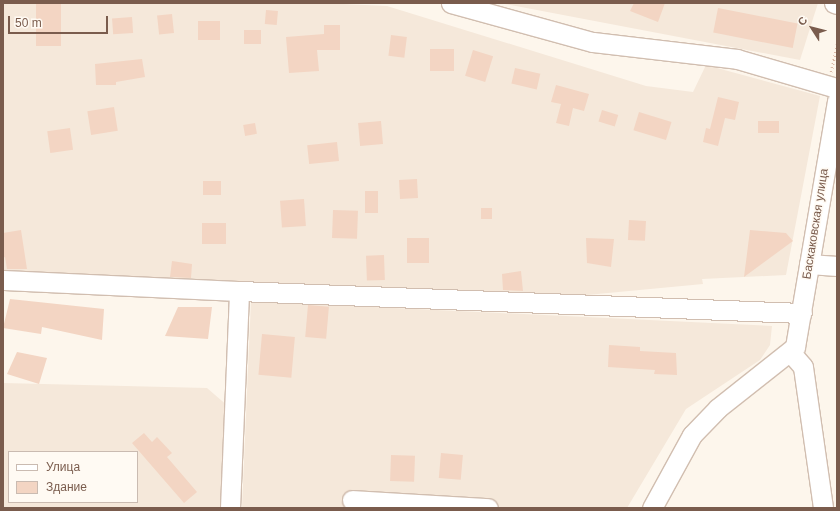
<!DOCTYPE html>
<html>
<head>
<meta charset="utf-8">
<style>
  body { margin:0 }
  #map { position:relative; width:840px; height:511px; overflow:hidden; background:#fdf6ec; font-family:Arial,sans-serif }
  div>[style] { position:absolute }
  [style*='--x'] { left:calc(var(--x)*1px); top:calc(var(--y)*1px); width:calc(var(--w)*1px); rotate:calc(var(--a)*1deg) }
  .residential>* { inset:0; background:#f5e8da }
  .building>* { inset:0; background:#f3d5c3; transform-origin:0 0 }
  .path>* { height:2.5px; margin-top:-1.25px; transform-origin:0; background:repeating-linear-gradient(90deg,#d9b8a5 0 1px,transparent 0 4px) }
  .roads { filter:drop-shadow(1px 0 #d1beb0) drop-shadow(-1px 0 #d1beb0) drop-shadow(0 1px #d1beb0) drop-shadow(0 -1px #d1beb0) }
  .minor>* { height:19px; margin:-9.5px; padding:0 9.5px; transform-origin:9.5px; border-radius:9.5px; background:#fff }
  span { translate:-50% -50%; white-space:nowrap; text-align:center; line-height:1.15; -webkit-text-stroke:3px #fffaf3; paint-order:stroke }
  .street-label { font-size:12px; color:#7a5c4d }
  .frame { position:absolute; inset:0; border:4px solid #7a5c4d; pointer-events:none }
  .legend { position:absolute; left:8px; top:451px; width:130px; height:52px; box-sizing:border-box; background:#fffaf3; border:1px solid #cabbb1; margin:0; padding:5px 7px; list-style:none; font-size:12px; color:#7a5c4d }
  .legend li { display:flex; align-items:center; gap:8px; height:20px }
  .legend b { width:20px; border:1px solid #cabbb1 }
  .north { position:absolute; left:792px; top:8px; width:40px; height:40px; -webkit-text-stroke:3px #fffaf3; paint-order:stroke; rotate:306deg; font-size:11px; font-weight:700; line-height:16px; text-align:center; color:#7a5c4d }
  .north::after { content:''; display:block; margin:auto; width:14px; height:18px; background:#7a5c4d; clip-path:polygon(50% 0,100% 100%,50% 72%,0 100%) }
  .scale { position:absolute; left:8px; top:16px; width:100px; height:18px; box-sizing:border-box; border:2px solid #7a5c4d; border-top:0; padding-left:5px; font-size:12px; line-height:14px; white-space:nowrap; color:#7a5c4d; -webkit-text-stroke:3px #fffaf3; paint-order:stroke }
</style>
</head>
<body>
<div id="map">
  <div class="residential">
    <i style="clip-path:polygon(3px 3px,321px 3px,387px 6px,646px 86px,693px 92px,706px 65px,820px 96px,786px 275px,702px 279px,703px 284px,534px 300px,3px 275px)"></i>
    <i style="clip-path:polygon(500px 3px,818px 3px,800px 60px)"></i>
    <i style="clip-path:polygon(251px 301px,772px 326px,770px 345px,760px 360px,686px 409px,627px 508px,242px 508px)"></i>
    <i style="clip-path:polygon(evenodd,3px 383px,207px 388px,229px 407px,226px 508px,3px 508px,3px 383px,9px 452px,137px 452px,137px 502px,9px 502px,9px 452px)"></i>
  </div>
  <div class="building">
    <i style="left:36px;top:3px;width:25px;height:43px"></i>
    <i style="clip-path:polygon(634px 3px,665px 3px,658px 22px,630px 11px)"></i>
    <i style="left:718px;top:8px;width:81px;height:25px;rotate:11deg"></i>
    <i style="left:266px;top:10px;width:12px;height:14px;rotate:5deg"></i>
    <i style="left:172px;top:14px;width:19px;height:15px;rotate:84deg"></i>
    <i style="left:132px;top:17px;width:16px;height:20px;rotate:86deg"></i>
    <i style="left:198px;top:21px;width:22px;height:19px"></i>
    <i style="clip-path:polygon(324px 25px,340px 25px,340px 50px,317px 50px,319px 71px,289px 73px,286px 37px,324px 34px)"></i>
    <i style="left:261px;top:30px;width:14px;height:17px;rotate:90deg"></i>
    <i style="left:391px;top:35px;width:16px;height:21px;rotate:7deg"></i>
    <i style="left:430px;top:49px;width:24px;height:22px"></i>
    <i style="left:473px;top:50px;width:21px;height:27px;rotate:17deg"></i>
    <i style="clip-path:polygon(142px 59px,145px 77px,116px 82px,116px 85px,96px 85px,95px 64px)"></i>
    <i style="left:515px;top:68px;width:26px;height:16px;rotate:13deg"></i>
    <i style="clip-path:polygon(556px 85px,589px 94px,584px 111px,573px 108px,569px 126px,556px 123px,561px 104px,551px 102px)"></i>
    <i style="clip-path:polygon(718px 97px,739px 102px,735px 120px,725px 118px,718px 146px,703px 142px,706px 128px,710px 129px)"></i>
    <i style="left:114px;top:107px;width:24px;height:27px;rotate:81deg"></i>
    <i style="left:602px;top:110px;width:17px;height:12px;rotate:17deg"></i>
    <i style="left:639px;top:112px;width:34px;height:19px;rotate:17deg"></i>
    <i style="left:381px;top:121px;width:23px;height:23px;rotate:85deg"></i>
    <i style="left:758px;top:121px;width:21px;height:12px"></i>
    <i style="left:255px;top:123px;width:11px;height:12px;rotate:80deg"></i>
    <i style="left:70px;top:128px;width:22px;height:23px;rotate:82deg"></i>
    <i style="left:337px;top:142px;width:19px;height:30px;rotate:84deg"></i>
    <i style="left:417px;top:179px;width:19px;height:18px;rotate:87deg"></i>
    <i style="left:203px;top:181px;width:18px;height:14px"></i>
    <i style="left:378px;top:191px;width:22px;height:13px;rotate:90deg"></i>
    <i style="left:304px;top:199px;width:27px;height:24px;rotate:86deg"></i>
    <i style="left:481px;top:208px;width:11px;height:11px"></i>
    <i style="left:333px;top:210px;width:25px;height:28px;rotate:2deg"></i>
    <i style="left:629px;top:220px;width:17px;height:20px;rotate:3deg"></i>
    <i style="left:202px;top:223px;width:24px;height:21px"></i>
    <i style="clip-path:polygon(21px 230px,27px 269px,7px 269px,5px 257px,3px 258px,3px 233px)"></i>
    <i style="clip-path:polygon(750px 230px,786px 233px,793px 241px,744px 277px)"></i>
    <i style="left:407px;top:238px;width:22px;height:25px"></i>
    <i style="clip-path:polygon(586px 238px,614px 239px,611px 267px,587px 263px)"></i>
    <i style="left:384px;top:255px;width:25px;height:18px;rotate:88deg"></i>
    <i style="clip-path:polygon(172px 261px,192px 264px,191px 278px,170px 277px)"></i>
    <i style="clip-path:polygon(521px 271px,523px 291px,503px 290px,502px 274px)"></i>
    <i style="clip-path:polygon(10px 299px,104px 309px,102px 340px,42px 327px,41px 334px,3px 328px)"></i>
    <i style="left:308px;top:305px;width:21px;height:32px;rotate:5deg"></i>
    <i style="clip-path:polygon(178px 307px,212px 307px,208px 339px,165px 336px)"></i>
    <i style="left:262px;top:334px;width:33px;height:41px;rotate:5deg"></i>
    <i style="clip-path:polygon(609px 345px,640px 347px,640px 351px,676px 353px,677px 375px,654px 374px,655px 370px,608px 367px)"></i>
    <i style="clip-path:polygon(17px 352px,47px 358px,39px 384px,7px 374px)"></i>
    <i style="clip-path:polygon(144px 433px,152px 442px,157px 437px,172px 453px,167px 457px,197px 492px,184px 503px,132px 443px)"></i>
    <i style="left:441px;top:453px;width:22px;height:25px;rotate:5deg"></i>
    <i style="left:391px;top:455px;width:24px;height:26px;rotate:2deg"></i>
  </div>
  <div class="path">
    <i style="--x:831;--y:72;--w:30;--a:-78"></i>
  </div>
  <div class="roads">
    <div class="minor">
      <i style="--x:451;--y:3;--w:147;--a:15.4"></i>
      <i style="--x:593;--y:42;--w:145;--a:6.7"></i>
      <i style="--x:737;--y:59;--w:104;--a:16.2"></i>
      <i style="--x:834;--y:3;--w:3;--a:18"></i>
      <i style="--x:809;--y:264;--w:28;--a:4"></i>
      <i style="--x:3;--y:280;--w:236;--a:2.7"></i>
      <i style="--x:791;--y:353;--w:18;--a:49"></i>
      <i style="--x:803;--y:367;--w:142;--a:81.9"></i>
      <i style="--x:352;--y:500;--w:136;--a:3.4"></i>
      <i style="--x:230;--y:508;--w:217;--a:-87.6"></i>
      <i style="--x:239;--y:291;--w:563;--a:2.24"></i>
      <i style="--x:652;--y:508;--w:83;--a:-61.3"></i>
      <i style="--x:692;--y:435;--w:37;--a:-46"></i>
      <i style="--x:718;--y:408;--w:98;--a:-38.4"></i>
      <i style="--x:795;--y:347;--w:250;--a:-80.3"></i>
    </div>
  </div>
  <div class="street-label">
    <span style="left:816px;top:224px;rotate:-81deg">Баскаковская улица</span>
  </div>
  <div class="frame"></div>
  <ul class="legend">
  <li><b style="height:5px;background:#fff"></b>Улица</li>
  <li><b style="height:11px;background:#f3d5c3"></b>Здание</li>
  </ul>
  <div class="north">С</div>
  <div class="scale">50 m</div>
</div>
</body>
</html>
